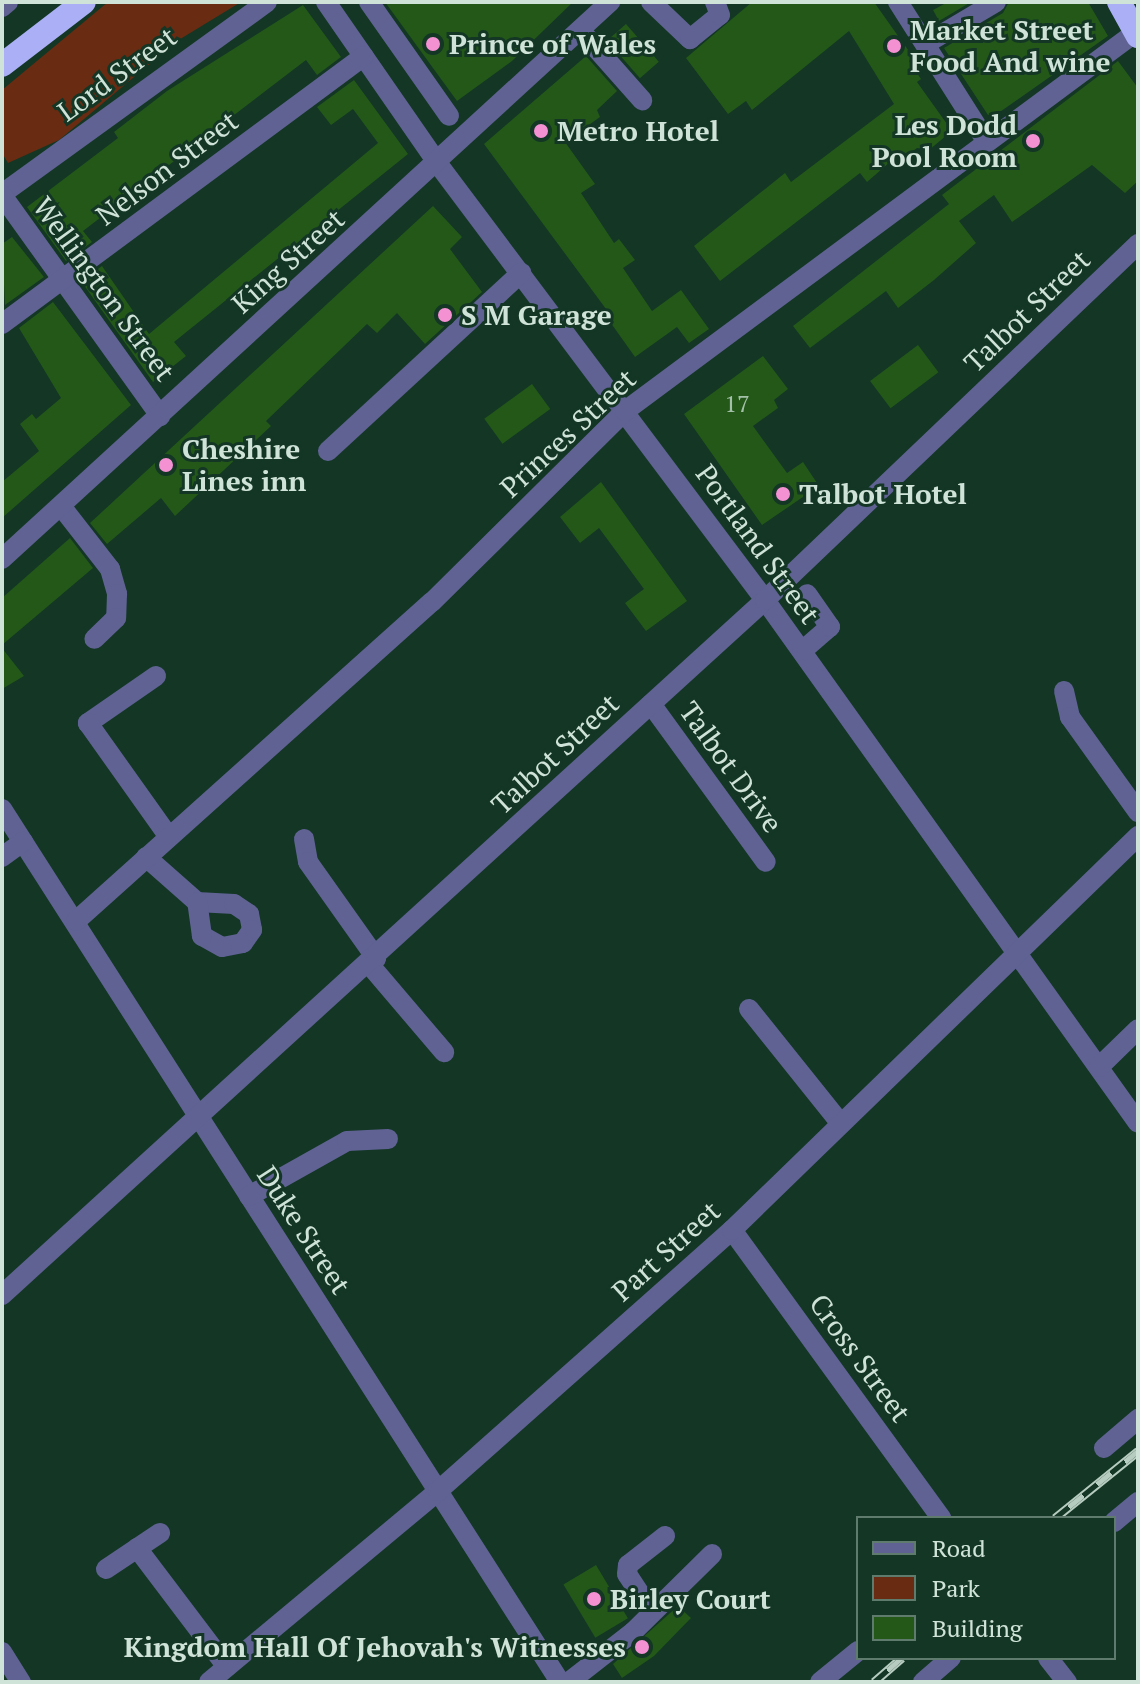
<!DOCTYPE html>
<html>
<head>
<meta charset="utf-8">
<style>
  body { margin:0 }
  #map { position:relative; width:1140px; height:1684px; overflow:hidden; background:#133625; font-family:"PT Serif",serif }
  div>[style] { position:absolute }
  [style*='--x'] { left:calc(var(--x)*1px); top:calc(var(--y)*1px); width:calc(var(--w)*1px); rotate:calc(var(--a)*1deg) }
  .green>* { inset:0; background:#692b12 }
  .building>* { inset:0; background:#235819; transform-origin:0 0 }
  .minor>* { height:20px; margin:-10px; padding:0 10px; transform-origin:10px; border-radius:10px; background:#5f6293 }
  .highway>* { height:24px; margin:-12px; padding:0 12px; transform-origin:12px; border-radius:12px; background:#aaaff6 }
  .rail>* { height:9px; margin-top:-4.5px; transform-origin:0; background:repeating-linear-gradient(90deg,#133625 0 18px,#b7ccc0 0 36px); box-sizing:border-box; border-block:2px solid #b7ccc0 }
  .dots>* { width:22px; height:22px; translate:-50% -50%; box-sizing:border-box; border:4px solid #133625; border-radius:50% }
  span { translate:-50% -50%; white-space:nowrap; text-align:center; line-height:1.15; -webkit-text-stroke:6px #133625; paint-order:stroke }
  .number-label { font-size:24px; color:#a5c0a8 }
  .number-label span { -webkit-text-stroke-width:0 }
  .poi-label { font-size:28px; color:#d0e3d8; font-weight:700 }
  .left { translate:0 -50%; text-align:left }
  .right { translate:-100% -50%; text-align:right }
  .street-label { font-size:28px; color:#d0e3d8 }
  .frame { position:absolute; inset:0; border:4px solid #d0e3d8; pointer-events:none }
  .legend { position:absolute; left:856px; top:1516px; width:260px; height:144px; box-sizing:border-box; background:#133625; border:2px solid #5f7b6d; margin:0; padding:10px 14px; list-style:none; font-size:24px; color:#d0e3d8 }
  .legend li { display:flex; align-items:center; gap:16px; height:40px }
  .legend b { width:40px; border:2px solid #5f7b6d }
</style>
</head>
<body>
<div id="map">
  <div class="green">
    <i style="clip-path:polygon(108px 2px,241px 2px,177px 41px,59px 140px,8px 163px,2px 153px,2px 90px)"></i>
  </div>
  <div class="building">
    <i style="clip-path:polygon(385px 2px,573px 2px,512px 61px,457px 101px)"></i>
    <i style="clip-path:polygon(752px 2px,874px 2px,913px 57px,909px 61px,921px 79px,917px 82px,952px 131px,929px 150px,917px 148px,901px 160px,898px 155px,867px 182px,860px 173px,720px 281px,694px 246px,785px 173px,791px 182px,894px 104px,849px 31px,752px 110px,746px 101px,728px 114px,686px 58px)"></i>
    <i style="clip-path:polygon(948px 2px,971px 2px,939px 21px,933px 10px)"></i>
    <i style="clip-path:polygon(1009px 2px,1088px 2px,1108px 36px,997px 114px,988px 115px,944px 48px,1003px 13px)"></i>
    <i style="clip-path:polygon(303px 5px,341px 57px,317px 75px,306px 60px,83px 231px,92px 242px,66px 261px,27px 207px,118px 138px,114px 132px,167px 91px)"></i>
    <i style="left:626px;top:24px;width:50px;height:25px;rotate:49deg"></i>
    <i style="clip-path:polygon(586px 56px,617px 91px,597px 110px,600px 117px,565px 142px,595px 184px,581px 193px,614px 243px,619px 239px,635px 260px,623px 268px,652px 311px,681px 290px,709px 329px,689px 343px,677px 327px,635px 357px,603px 312px,606px 309px,484px 144px)"></i>
    <i style="clip-path:polygon(1118px 61px,1138px 88px,1138px 181px,1125px 193px,1092px 165px,1012px 222px,994px 195px,959px 221px,976px 243px,934px 280px,898px 308px,886px 291px,810px 348px,793px 326px,949px 204px,942px 195px)"></i>
    <i style="clip-path:polygon(354px 80px,408px 154px,174px 342px,186px 356px,153px 382px,81px 281px,102px 266px,149px 334px,378px 143px,353px 109px,331px 125px,317px 107px)"></i>
    <i style="clip-path:polygon(433px 206px,462px 237px,450px 249px,482px 292px,425px 344px,397px 313px,377px 333px,367px 324px,266px 421px,271px 426px,175px 516px,161px 498px,107px 544px,90px 523px)"></i>
    <i style="clip-path:polygon(12px 237px,44px 277px,5px 305px,2px 244px)"></i>
    <i style="clip-path:polygon(53px 302px,131px 405px,2px 518px,2px 482px,39px 451px,20px 424px,32px 414px,36px 419px,61px 398px,19px 328px)"></i>
    <i style="left:918px;top:345px;width:34px;height:60px;rotate:53deg"></i>
    <i style="clip-path:polygon(763px 356px,788px 389px,774px 400px,778px 408px,753px 426px,787px 473px,803px 462px,819px 486px,762px 525px,684px 414px)"></i>
    <i style="left:532px;top:384px;width:31px;height:59px;rotate:54deg"></i>
    <i style="clip-path:polygon(601px 482px,687px 601px,646px 631px,625px 603px,644px 589px,599px 528px,580px 543px,560px 517px)"></i>
    <i style="clip-path:polygon(70px 538px,93px 568px,2px 645px,2px 598px)"></i>
    <i style="clip-path:polygon(2px 648px,24px 676px,2px 689px)"></i>
    <i style="left:596px;top:1565px;width:62px;height:38px;rotate:59deg"></i>
    <i style="clip-path:polygon(678px 1606px,691px 1618px,654px 1656px,622px 1678px,613px 1664px)"></i>
  </div>
  <div class="minor">
    <i style="--x:326;--y:2;--w:197;--a:55.3"></i>
    <i style="--x:438;--y:164;--w:545;--a:53.13"></i>
    <i style="--x:765;--y:600;--w:642;--a:54.5"></i>
    <i style="--x:369;--y:2;--w:139;--a:54.9"></i>
    <i style="--x:651;--y:2;--w:54;--a:43.5"></i>
    <i style="--x:690;--y:39;--w:38;--a:-39"></i>
    <i style="--x:720;--y:15;--w:14;--a:-111"></i>
    <i style="--x:898;--y:2;--w:166;--a:57.6"></i>
    <i style="--x:2;--y:7;--w:8;--a:-40"></i>
    <i style="--x:580;--y:30;--w:94;--a:48.5"></i>
    <i style="--x:927;--y:43;--w:80;--a:-30.7"></i>
    <i style="--x:2;--y:194;--w:327;--a:-35.9"></i>
    <i style="--x:2;--y:195;--w:272;--a:54.4"></i>
    <i style="--x:2;--y:324;--w:450;--a:-36.5"></i>
    <i style="--x:328;--y:451;--w:263;--a:-42.7"></i>
    <i style="--x:61;--y:506;--w:80;--a:52.1"></i>
    <i style="--x:110;--y:569;--w:26;--a:74"></i>
    <i style="--x:117;--y:594;--w:24;--a:92"></i>
    <i style="--x:116;--y:618;--w:30;--a:136"></i>
    <i style="--x:2;--y:559;--w:825;--a:-42.49"></i>
    <i style="--x:802;--y:651;--w:37;--a:-41"></i>
    <i style="--x:830;--y:627;--w:40;--a:-124.9"></i>
    <i style="--x:156;--y:676;--w:83;--a:145.3"></i>
    <i style="--x:88;--y:723;--w:140;--a:54.6"></i>
    <i style="--x:1064;--y:691;--w:27;--a:77"></i>
    <i style="--x:1070;--y:717;--w:117;--a:54.4"></i>
    <i style="--x:651;--y:704;--w:195;--a:54"></i>
    <i style="--x:2;--y:809;--w:1036;--a:57.41"></i>
    <i style="--x:304;--y:839;--w:23;--a:80"></i>
    <i style="--x:308;--y:862;--w:118;--a:54.7"></i>
    <i style="--x:2;--y:857;--w:26;--a:-36"></i>
    <i style="--x:146;--y:857;--w:68;--a:41.4"></i>
    <i style="--x:197;--y:902;--w:37;--a:3"></i>
    <i style="--x:234;--y:904;--w:18;--a:34"></i>
    <i style="--x:249;--y:914;--w:16;--a:79"></i>
    <i style="--x:252;--y:930;--w:16;--a:125"></i>
    <i style="--x:243;--y:943;--w:21;--a:169"></i>
    <i style="--x:222;--y:947;--w:23;--a:-151"></i>
    <i style="--x:202;--y:936;--w:34;--a:-98"></i>
    <i style="--x:76;--y:921;--w:478;--a:-41.9"></i>
    <i style="--x:432;--y:602;--w:272;--a:-44.7"></i>
    <i style="--x:625;--y:411;--w:636;--a:-36.56"></i>
    <i style="--x:369;--y:964;--w:116;--a:49.6"></i>
    <i style="--x:749;--y:1009;--w:147;--a:51.3"></i>
    <i style="--x:1099;--y:1067;--w:54;--a:-44.3"></i>
    <i style="--x:249;--y:1196;--w:112;--a:-29.3"></i>
    <i style="--x:347;--y:1141;--w:41;--a:-2.8"></i>
    <i style="--x:732;--y:1230;--w:356;--a:54"></i>
    <i style="--x:2;--y:1295;--w:1032;--a:-42.33"></i>
    <i style="--x:765;--y:600;--w:516;--a:-43.66"></i>
    <i style="--x:1104;--y:1448;--w:45;--a:-40.5"></i>
    <i style="--x:1114;--y:1522;--w:31;--a:-40"></i>
    <i style="--x:137;--y:1548;--w:149;--a:52.9"></i>
    <i style="--x:106;--y:1569;--w:65;--a:-33.7"></i>
    <i style="--x:652;--y:1612;--w:45;--a:-123.3"></i>
    <i style="--x:627;--y:1574;--w:9;--a:-84"></i>
    <i style="--x:628;--y:1565;--w:47;--a:-38.1"></i>
    <i style="--x:2;--y:1652;--w:36;--a:58"></i>
    <i style="--x:1048;--y:1658;--w:31;--a:52"></i>
    <i style="--x:209;--y:1682;--w:298;--a:-39.8"></i>
    <i style="--x:438;--y:1491;--w:393;--a:-41.6"></i>
    <i style="--x:732;--y:1230;--w:566;--a:-44.14"></i>
    <i style="--x:569;--y:1682;--w:81;--a:-38"></i>
    <i style="--x:633;--y:1632;--w:111;--a:-44.6"></i>
    <i style="--x:820;--y:1682;--w:49;--a:-39.2"></i>
    <i style="--x:923;--y:1682;--w:37;--a:-41"></i>
  </div>
  <div class="highway">
    <i style="--x:1119;--y:2;--w:39;--a:61"></i>
    <i style="--x:2;--y:65;--w:103;--a:-37.5"></i>
  </div>
  <div class="rail">
    <i style="--x:1055;--y:1518;--w:107;--a:-38.9"></i>
    <i style="--x:874;--y:1682;--w:37;--a:-41"></i>
  </div>
  <div class="dots">
    <i style="left:433px;top:44px;background:#f491d3"></i>
    <i style="left:894px;top:46px;background:#f491d3"></i>
    <i style="left:541px;top:131px;background:#f491d3"></i>
    <i style="left:1033px;top:141px;background:#f491d3"></i>
    <i style="left:445px;top:315px;background:#f491d3"></i>
    <i style="left:166px;top:465px;background:#f491d3"></i>
    <i style="left:783px;top:494px;background:#f491d3"></i>
    <i style="left:594px;top:1599px;background:#f491d3"></i>
    <i style="left:642px;top:1647px;background:#f491d3"></i>
  </div>
  <div class="number-label">
    <span style="left:737px;top:404px">17</span>
  </div>
  <div class="poi-label">
    <span class="left" style="left:910px;top:46px">Market Street<br>Food And wine</span>
    <span class="left" style="left:449px;top:44px">Prince of Wales</span>
    <span class="right" style="left:1017px;top:141px">Les Dodd<br>Pool Room</span>
    <span class="left" style="left:557px;top:131px">Metro Hotel</span>
    <span class="left" style="left:461px;top:315px">S M Garage</span>
    <span class="left" style="left:182px;top:465px">Cheshire<br>Lines inn</span>
    <span class="left" style="left:799px;top:494px">Talbot Hotel</span>
    <span class="left" style="left:610px;top:1599px">Birley Court</span>
    <span class="right" style="left:626px;top:1647px">Kingdom Hall Of Jehovah's Witnesses</span>
  </div>
  <div class="street-label">
    <span style="left:117px;top:74px;rotate:-36deg">Lord Street</span>
    <span style="left:167px;top:168px;rotate:-37deg">Nelson Street</span>
    <span style="left:288px;top:261px;rotate:-42deg">King Street</span>
    <span style="left:104px;top:289px;rotate:54deg">Wellington Street</span>
    <span style="left:1027px;top:311px;rotate:-44deg">Talbot Street</span>
    <span style="left:568px;top:433px;rotate:-43deg">Princes Street</span>
    <span style="left:758px;top:544px;rotate:54deg">Portland Street</span>
    <span style="left:555px;top:754px;rotate:-43deg">Talbot Street</span>
    <span style="left:731px;top:767px;rotate:54deg">Talbot Drive</span>
    <span style="left:304px;top:1230px;rotate:57deg">Duke Street</span>
    <span style="left:666px;top:1251px;rotate:-42deg">Part Street</span>
    <span style="left:860px;top:1358px;rotate:54deg">Cross Street</span>
  </div>
  <div class="frame"></div>
  <ul class="legend">
  <li><b style="height:10px;background:#5f6293"></b>Road</li>
  <li><b style="height:22px;background:#692b12"></b>Park</li>
  <li><b style="height:22px;background:#235819"></b>Building</li>
  </ul>
</div>
</body>
</html>
